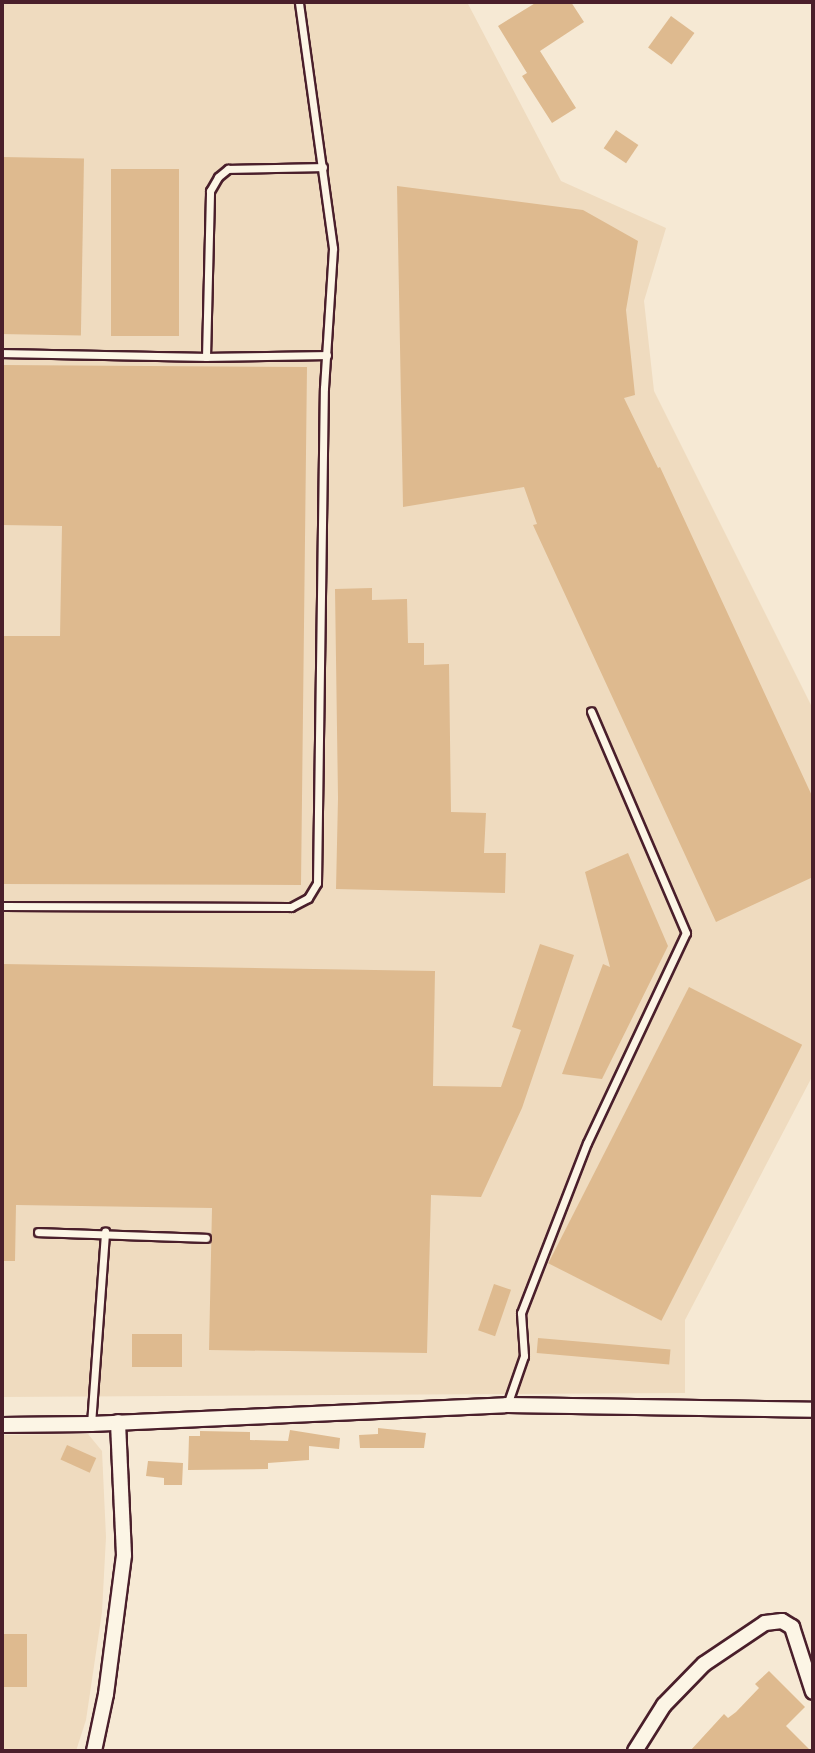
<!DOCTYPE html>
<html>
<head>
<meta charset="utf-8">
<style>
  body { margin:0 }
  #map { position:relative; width:815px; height:1753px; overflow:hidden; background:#f6e9d4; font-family:"Playpen Sans",sans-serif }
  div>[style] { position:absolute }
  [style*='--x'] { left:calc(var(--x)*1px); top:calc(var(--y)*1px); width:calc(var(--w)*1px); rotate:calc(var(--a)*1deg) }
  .built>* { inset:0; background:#efdbbf }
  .building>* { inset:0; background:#deba8f; transform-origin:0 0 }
  .roads { filter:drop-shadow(2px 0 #4a1f2b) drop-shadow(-2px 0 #4a1f2b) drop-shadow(0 2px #4a1f2b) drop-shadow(0 -2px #4a1f2b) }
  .service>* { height:7px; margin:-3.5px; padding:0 3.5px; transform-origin:3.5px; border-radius:3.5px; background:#fcf5e5 }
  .minor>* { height:14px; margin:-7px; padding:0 7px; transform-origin:7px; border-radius:7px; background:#fcf5e5 }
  span { translate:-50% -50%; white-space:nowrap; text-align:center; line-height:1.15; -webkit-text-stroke:7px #fcf5e5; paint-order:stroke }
  .frame { position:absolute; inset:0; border:4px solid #4a1f2b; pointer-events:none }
</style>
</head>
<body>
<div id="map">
  <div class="built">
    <i style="clip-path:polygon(2px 2px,467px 2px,561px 181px,666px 228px,644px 301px,654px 391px,813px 709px,813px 1075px,685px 1320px,685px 1393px,2px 1397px)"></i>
    <i style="clip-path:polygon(88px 1434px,102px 1451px,106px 1537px,102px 1612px,86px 1720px,76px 1751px,2px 1751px,2px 1435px)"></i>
  </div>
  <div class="building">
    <i style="clip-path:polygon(537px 2px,571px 2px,584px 22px,540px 51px,576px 108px,552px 123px,522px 76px,527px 73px,498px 26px)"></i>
    <i style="left:671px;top:16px;width:29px;height:39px;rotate:36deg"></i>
    <i style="left:616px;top:130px;width:27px;height:22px;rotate:34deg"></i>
    <i style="left:2px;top:157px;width:82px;height:177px;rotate:1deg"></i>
    <i style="left:111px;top:169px;width:68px;height:167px"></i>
    <i style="clip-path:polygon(397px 186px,583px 210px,638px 241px,626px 310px,635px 395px,624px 398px,658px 468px,660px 467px,813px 798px,813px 877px,716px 922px,533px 525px,537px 524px,524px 487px,403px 507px)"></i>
    <i style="clip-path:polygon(2px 365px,307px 367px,301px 885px,2px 884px,2px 636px,60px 636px,62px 526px,2px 525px)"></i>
    <i style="clip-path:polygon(372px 588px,372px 600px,407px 599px,408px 643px,424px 643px,424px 665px,449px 664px,451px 812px,486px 813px,484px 853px,506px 853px,505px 893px,336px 889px,338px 798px,335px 589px)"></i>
    <i style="clip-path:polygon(628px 853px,668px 946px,602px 1079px,562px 1074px,603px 964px,610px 967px,585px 872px)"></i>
    <i style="clip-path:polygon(540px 944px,574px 955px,522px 1108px,481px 1197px,431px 1195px,427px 1353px,209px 1350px,212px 1208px,16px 1205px,15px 1261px,2px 1261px,2px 964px,435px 971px,433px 1086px,501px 1087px,521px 1030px,512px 1027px)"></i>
    <i style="left:689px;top:987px;width:127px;height:310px;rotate:27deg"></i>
    <i style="left:494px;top:1284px;width:18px;height:49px;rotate:19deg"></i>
    <i style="left:182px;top:1334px;width:33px;height:50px;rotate:90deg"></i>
    <i style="left:538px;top:1338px;width:133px;height:15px;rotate:5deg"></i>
    <i style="clip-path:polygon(378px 1428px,426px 1433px,424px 1448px,360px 1448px,359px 1435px,378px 1434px)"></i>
    <i style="clip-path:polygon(290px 1430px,340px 1438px,339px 1449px,309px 1446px,309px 1460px,268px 1463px,268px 1469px,188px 1470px,189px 1436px,200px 1436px,200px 1431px,250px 1432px,250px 1440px,288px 1441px)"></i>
    <i style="left:67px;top:1445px;width:32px;height:16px;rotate:24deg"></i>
    <i style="clip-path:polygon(148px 1461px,183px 1463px,182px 1485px,164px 1485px,164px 1478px,146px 1476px)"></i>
    <i style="left:2px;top:1634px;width:25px;height:53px"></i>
    <i style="clip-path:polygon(769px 1671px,805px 1707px,786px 1726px,811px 1751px,690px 1751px,724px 1714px,728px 1718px,736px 1712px,759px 1688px,755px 1684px)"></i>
  </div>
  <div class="roads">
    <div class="service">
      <i style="--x:2;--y:353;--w:204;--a:1.1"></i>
      <i style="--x:206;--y:357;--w:166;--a:-88.6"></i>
      <i style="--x:210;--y:191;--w:16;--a:-60"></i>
      <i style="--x:218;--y:177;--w:13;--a:-39"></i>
      <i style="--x:228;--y:169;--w:95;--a:-1.2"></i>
      <i style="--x:206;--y:357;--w:121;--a:-0.9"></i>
      <i style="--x:2;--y:906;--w:289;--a:0.2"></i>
      <i style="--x:291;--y:907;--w:19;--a:-28"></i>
      <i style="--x:308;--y:898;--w:17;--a:-59"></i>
      <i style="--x:317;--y:883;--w:495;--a:-89.2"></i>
      <i style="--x:324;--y:388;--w:140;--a:-86.3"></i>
      <i style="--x:333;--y:248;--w:248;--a:-97.9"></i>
      <i style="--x:38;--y:1232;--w:168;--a:2"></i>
      <i style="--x:507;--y:1405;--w:52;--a:-70.9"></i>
      <i style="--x:524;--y:1356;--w:43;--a:-94"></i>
      <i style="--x:521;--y:1313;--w:182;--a:-68.8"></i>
      <i style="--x:587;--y:1143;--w:232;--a:-64.8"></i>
      <i style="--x:686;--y:933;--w:241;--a:-113.2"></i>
      <i style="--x:91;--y:1424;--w:193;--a:-85.8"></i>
    </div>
    <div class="minor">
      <i style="--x:2;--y:1425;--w:89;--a:-0.6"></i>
      <i style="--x:91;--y:1424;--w:416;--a:-2.6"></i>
      <i style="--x:507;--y:1405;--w:306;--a:0.9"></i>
      <i style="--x:94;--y:1751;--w:58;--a:-78.1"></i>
      <i style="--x:106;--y:1694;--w:140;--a:-82.6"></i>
      <i style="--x:124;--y:1555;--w:133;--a:-92.6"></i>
      <i style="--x:635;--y:1751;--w:54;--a:-57.8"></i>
      <i style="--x:664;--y:1705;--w:57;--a:-45.7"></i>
      <i style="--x:704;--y:1664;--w:73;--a:-33.9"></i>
      <i style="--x:765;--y:1623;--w:17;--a:-7"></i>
      <i style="--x:782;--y:1621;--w:12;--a:31"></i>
      <i style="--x:792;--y:1627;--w:68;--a:72.1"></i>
    </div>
  </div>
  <div class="frame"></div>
</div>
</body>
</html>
